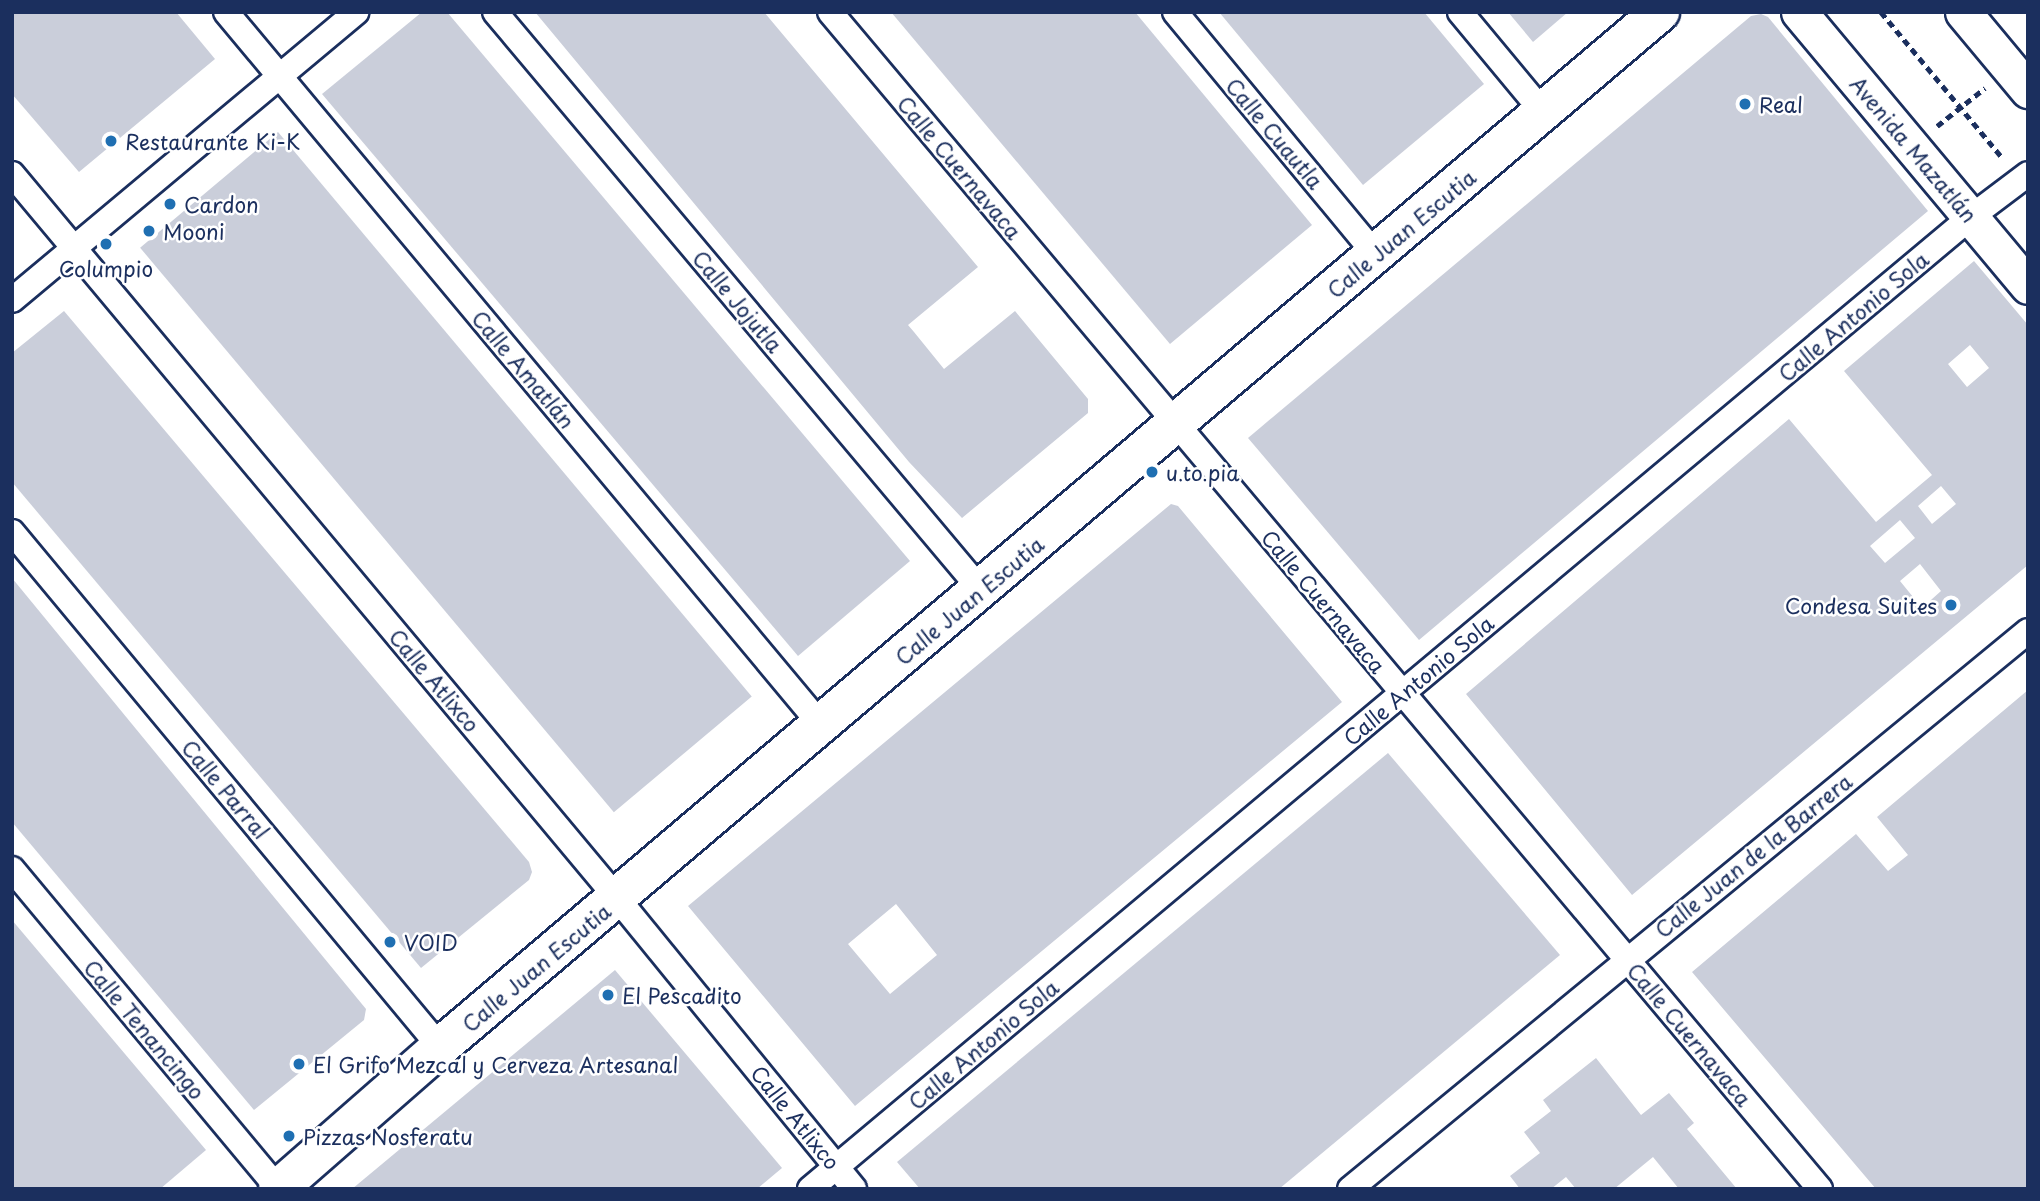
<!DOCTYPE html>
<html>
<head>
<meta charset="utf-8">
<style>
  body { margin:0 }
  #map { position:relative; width:2040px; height:1201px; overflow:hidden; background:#fff; font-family:"Playpen Sans",sans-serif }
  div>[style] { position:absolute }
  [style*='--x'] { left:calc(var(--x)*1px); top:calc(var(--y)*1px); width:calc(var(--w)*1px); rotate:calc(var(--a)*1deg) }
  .building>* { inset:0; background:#caceda; transform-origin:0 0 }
  .path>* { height:4.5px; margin-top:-2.25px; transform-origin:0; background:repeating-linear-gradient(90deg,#1b2f5e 0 7px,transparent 0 12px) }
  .roads { filter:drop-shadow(2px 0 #1b2f5e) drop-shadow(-2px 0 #1b2f5e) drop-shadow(0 2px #1b2f5e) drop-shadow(0 -2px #1b2f5e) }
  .minor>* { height:24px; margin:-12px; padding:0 12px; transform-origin:12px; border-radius:12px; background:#fff }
  .secondary>* { height:35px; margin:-17.5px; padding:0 17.5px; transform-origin:17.5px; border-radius:17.5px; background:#fff }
  .primary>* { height:38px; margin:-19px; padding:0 19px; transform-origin:19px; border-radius:19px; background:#fff }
  .dots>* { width:19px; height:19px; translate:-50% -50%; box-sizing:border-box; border:4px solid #fff; border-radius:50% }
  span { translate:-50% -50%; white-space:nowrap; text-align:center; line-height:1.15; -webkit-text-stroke:5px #fff; paint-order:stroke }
  .poi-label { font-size:21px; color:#1b2f5e }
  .left { translate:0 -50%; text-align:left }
  .right { translate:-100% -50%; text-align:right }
  .street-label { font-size:21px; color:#1b2f5e }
  .frame { position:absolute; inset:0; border:14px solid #1b2f5e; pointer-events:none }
</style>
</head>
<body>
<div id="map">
  <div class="building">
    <i style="clip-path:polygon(12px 12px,176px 12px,215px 59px,79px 172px,12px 94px)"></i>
    <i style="clip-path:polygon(422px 12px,447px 12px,910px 561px,798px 656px,322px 94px)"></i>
    <i style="clip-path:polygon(535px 12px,764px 12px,978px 267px,908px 325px,914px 332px,944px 369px,1015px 311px,1088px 399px,1088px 413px,962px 518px,909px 462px)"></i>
    <i style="clip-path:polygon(891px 12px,1135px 12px,1312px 225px,1170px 344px)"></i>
    <i style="clip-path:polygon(1219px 12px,1424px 12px,1484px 84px,1363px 185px)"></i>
    <i style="clip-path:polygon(1508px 12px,1568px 12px,1533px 42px)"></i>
    <i style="clip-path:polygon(1761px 14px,1768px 17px,1928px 211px,1419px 640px,1248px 438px,1751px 16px)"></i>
    <i style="left:278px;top:132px;width:737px;height:180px;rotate:50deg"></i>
    <i style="clip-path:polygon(evenodd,1974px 261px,2028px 325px,2028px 565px,1632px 895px,1466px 694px,1789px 419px,1876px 522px,1932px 475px,1844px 371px,1974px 261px,1970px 345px,1989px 368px,1967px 387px,1948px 364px,1970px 345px,1974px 261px,1941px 486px,1956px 504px,1932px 524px,1918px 506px,1941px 486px,1974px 261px,1900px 520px,1915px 538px,1885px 563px,1870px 546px,1900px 520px,1974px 261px,1920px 564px,1941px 591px,1922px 608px,1900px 581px,1920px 564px)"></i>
    <i style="clip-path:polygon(64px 311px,529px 862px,532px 872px,529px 880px,421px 968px,12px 482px,12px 353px)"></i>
    <i style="clip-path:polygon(evenodd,1171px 504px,1178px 506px,1342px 702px,855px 1106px,688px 906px,1171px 504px,896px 904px,937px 955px,890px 994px,848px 944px,896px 904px)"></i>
    <i style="clip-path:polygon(12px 578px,366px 1009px,364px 1020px,254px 1110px,12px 822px)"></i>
    <i style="clip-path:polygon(2028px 690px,2028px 1189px,1876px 1189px,1692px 972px,1856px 834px,1888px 871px,1908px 855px,1877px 817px)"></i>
    <i style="clip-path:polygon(1388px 753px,1560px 955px,1279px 1189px,920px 1189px,897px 1162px)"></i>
    <i style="clip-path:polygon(12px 920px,206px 1150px,160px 1189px,12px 1189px)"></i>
    <i style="clip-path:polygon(615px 970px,782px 1168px,757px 1189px,352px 1189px)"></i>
    <i style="clip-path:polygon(1596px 1058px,1641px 1115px,1669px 1093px,1694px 1123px,1687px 1129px,1737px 1189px,1679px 1189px,1653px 1157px,1614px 1189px,1576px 1189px,1566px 1177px,1551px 1189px,1520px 1189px,1510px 1176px,1540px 1153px,1524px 1132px,1551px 1111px,1543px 1100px)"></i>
  </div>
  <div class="path">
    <i style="--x:1881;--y:12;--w:189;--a:50.2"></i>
    <i style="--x:1937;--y:126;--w:61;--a:-38.4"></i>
  </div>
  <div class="roads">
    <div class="minor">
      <i style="--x:226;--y:12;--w:930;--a:50.15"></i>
      <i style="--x:495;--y:12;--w:755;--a:49.94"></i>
      <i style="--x:830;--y:12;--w:1538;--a:49.93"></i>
      <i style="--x:1175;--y:12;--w:314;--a:50.4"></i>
      <i style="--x:1460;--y:12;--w:130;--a:50.3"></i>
      <i style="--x:12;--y:174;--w:944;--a:50.12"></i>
      <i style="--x:617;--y:898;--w:375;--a:50.8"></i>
      <i style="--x:12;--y:300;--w:449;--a:-39.9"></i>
      <i style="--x:12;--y:532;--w:670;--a:50.27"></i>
      <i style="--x:12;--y:869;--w:415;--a:50.2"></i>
      <i style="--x:810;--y:1189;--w:1514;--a:-39.94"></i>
      <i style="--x:1971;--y:217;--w:71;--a:-37"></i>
      <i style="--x:1350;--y:1189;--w:878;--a:-39.45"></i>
    </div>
    <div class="secondary">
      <i style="--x:1799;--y:12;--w:357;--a:50.1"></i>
      <i style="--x:1963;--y:12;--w:102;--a:50.2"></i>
    </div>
    <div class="primary">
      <i style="--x:278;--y:1189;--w:215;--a:-41.2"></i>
      <i style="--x:440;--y:1047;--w:1600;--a:-40.31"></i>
    </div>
  </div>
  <div class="dots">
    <i style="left:1745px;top:104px;background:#1f6fb2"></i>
    <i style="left:111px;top:141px;background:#1f6fb2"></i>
    <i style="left:170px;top:204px;background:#1f6fb2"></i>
    <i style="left:149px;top:231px;background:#1f6fb2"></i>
    <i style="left:106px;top:244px;background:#1f6fb2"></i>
    <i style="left:1152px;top:472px;background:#1f6fb2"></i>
    <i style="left:1951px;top:605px;background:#1f6fb2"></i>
    <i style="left:390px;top:942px;background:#1f6fb2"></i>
    <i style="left:608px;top:995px;background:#1f6fb2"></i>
    <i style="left:299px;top:1064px;background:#1f6fb2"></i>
    <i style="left:289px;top:1136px;background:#1f6fb2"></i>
  </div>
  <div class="poi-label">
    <span class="left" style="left:1759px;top:104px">Real</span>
    <span class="left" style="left:125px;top:141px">Restaurante Ki-K</span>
    <span class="left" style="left:184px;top:204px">Cardon</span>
    <span class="left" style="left:163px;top:231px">Mooni</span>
    <span style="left:106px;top:268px">Columpio</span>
    <span class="left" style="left:1166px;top:472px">u.to.pia</span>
    <span class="right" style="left:1937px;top:605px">Condesa Suites</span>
    <span class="left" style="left:404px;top:942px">VOID</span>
    <span class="left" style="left:622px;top:995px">El Pescadito</span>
    <span class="left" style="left:313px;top:1064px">El Grifo Mezcal y Cerveza Artesanal</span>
    <span class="left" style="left:303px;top:1136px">Pizzas Nosferatu</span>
  </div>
  <div class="street-label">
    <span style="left:1275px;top:133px;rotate:50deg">Calle Cuautla</span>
    <span style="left:1914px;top:149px;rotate:50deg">Avenida Mazatlán</span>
    <span style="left:960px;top:167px;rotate:50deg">Calle Cuernavaca</span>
    <span style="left:1401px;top:233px;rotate:-40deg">Calle Juan Escutia</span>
    <span style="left:738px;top:301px;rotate:50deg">Calle Jojutla</span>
    <span style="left:1853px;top:316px;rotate:-40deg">Calle Antonio Sola</span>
    <span style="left:524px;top:369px;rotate:50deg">Calle Amatlán</span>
    <span style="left:969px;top:600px;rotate:-40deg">Calle Juan Escutia</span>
    <span style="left:1324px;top:601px;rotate:50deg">Calle Cuernavaca</span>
    <span style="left:435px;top:680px;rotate:50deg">Calle Atlixco</span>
    <span style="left:1418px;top:680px;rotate:-40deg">Calle Antonio Sola</span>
    <span style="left:226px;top:789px;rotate:50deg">Calle Parral</span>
    <span style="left:1753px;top:855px;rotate:-39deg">Calle Juan de la Barrera</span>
    <span style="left:536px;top:967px;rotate:-40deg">Calle Juan Escutia</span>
    <span style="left:145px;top:1029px;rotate:50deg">Calle Tenancingo</span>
    <span style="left:1690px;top:1034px;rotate:50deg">Calle Cuernavaca</span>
    <span style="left:983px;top:1044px;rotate:-40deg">Calle Antonio Sola</span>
    <span style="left:796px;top:1117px;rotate:51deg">Calle Atlixco</span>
  </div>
  <div class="frame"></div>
</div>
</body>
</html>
